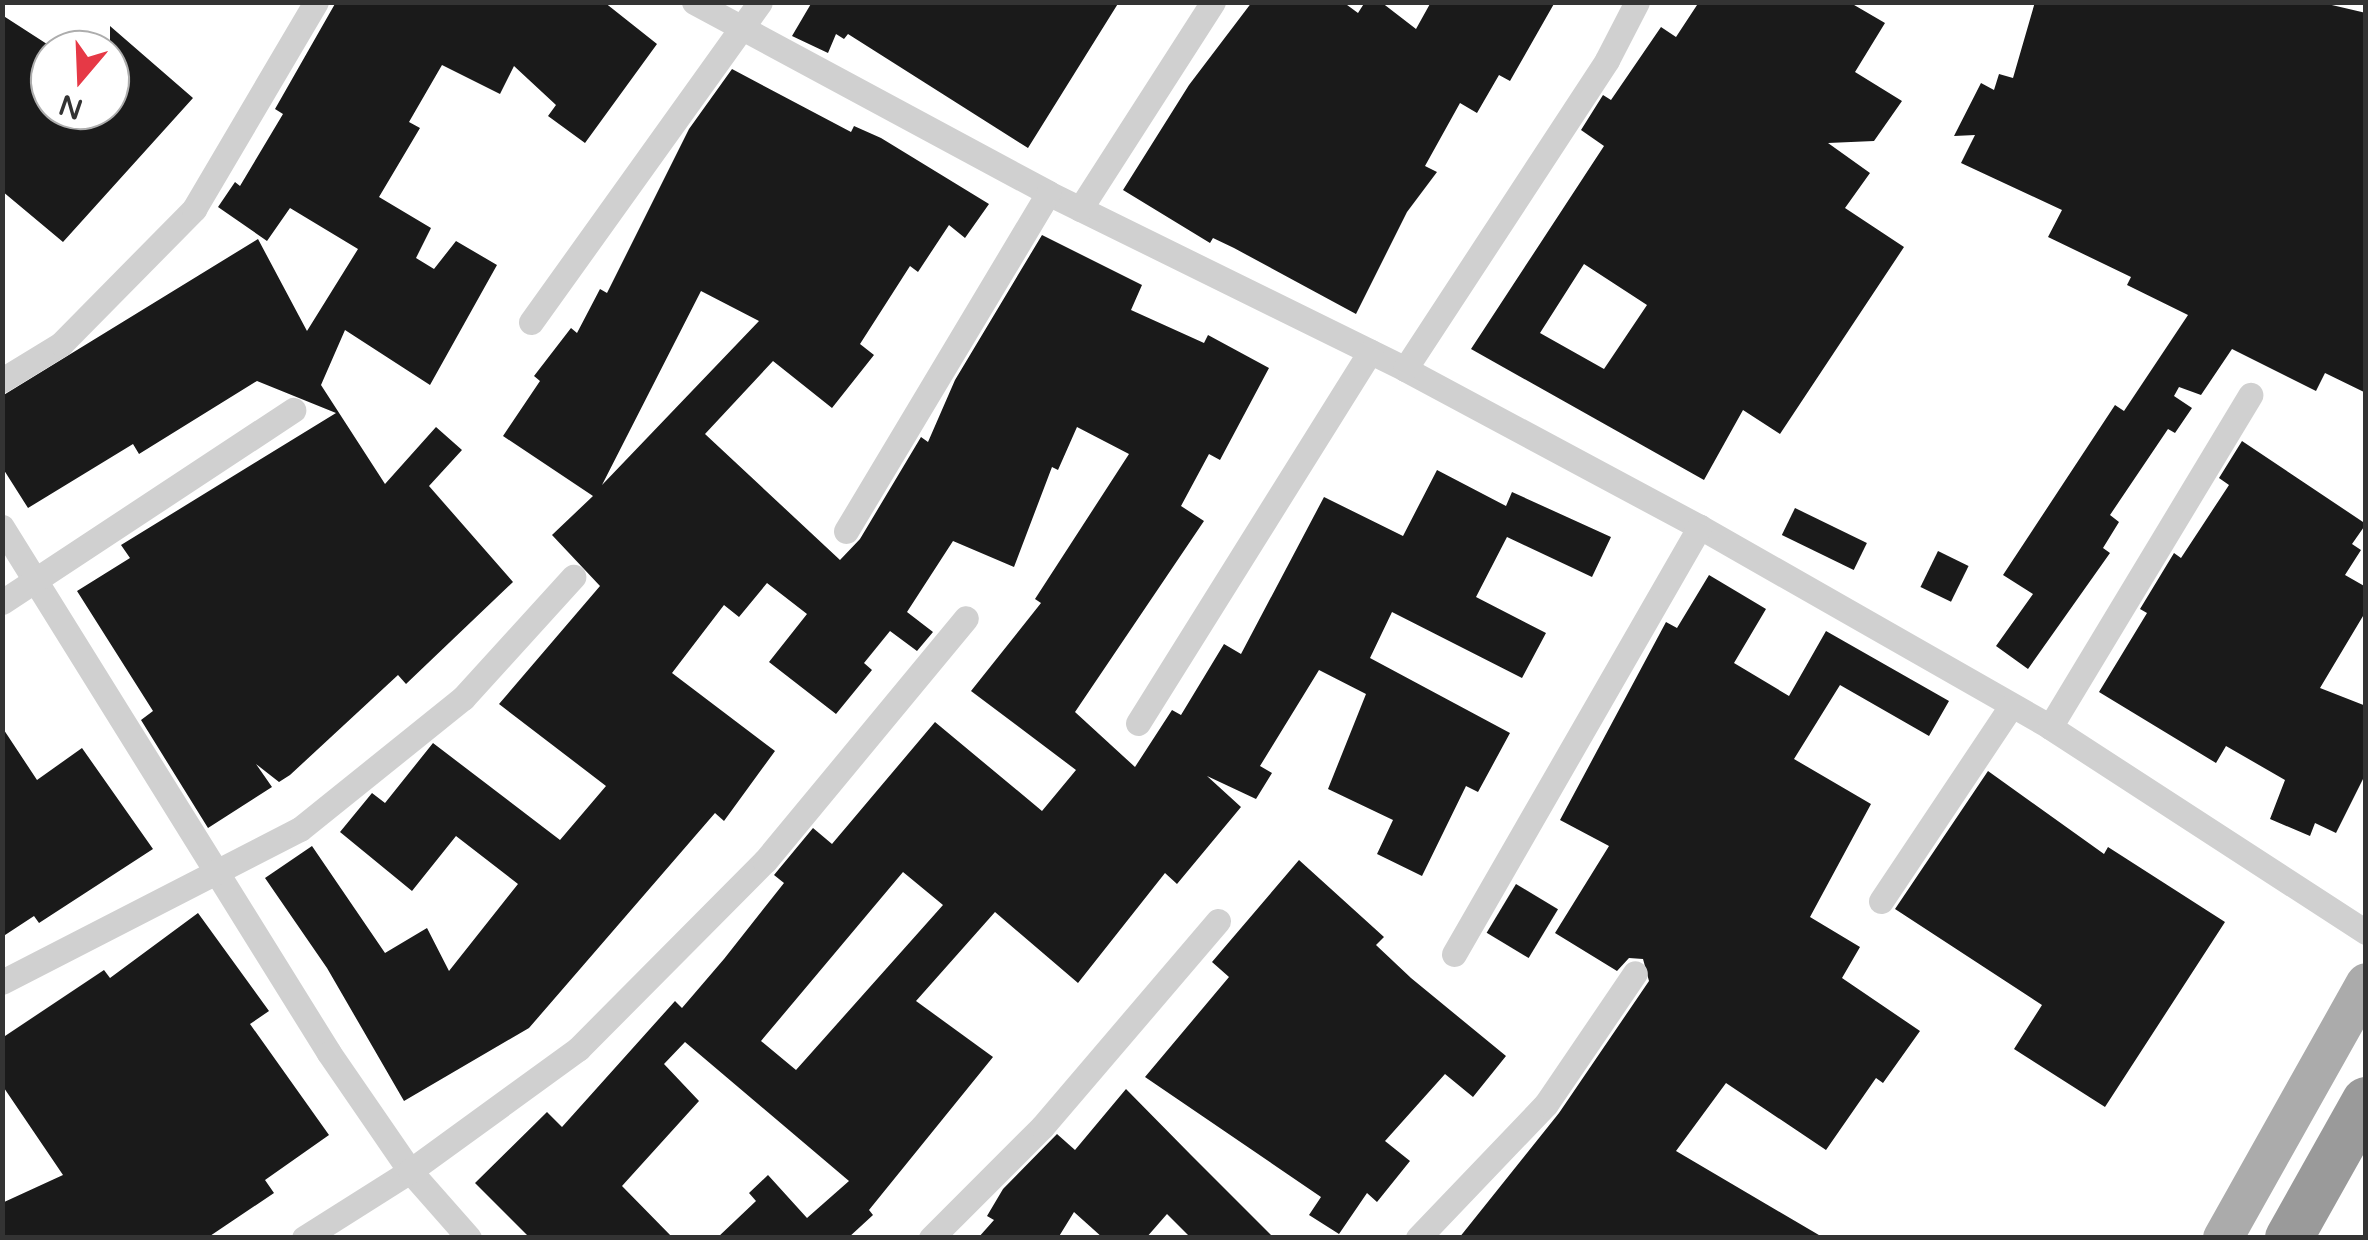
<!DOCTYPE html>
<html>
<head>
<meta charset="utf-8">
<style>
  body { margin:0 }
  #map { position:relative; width:2368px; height:1240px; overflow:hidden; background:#fff; font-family:"Varela Round",sans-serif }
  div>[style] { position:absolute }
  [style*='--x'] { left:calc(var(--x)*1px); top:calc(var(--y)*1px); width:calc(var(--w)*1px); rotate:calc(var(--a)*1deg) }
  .building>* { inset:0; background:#1a1a1a; transform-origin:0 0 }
  .street>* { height:25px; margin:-12.5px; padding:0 12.5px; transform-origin:12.5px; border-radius:12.5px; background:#d0d0d0 }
  .primary>* { height:40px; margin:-20px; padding:0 20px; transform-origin:20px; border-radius:20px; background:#ababab }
  .highway>* { height:48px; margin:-24px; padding:0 24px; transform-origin:24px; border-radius:24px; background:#9a9a9a }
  span { translate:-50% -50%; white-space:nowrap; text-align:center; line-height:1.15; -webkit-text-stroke:10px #fff; paint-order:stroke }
  .frame { position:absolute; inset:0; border:5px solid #333; pointer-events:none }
  .north { position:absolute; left:30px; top:30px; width:100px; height:100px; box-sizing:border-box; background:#fff; border:2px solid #adadad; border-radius:50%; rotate:199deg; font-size:28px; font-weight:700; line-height:40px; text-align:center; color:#333 }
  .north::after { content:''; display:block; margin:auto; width:35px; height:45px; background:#e63946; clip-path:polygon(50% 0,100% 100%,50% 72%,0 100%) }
</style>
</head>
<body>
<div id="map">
  <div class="building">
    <i style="clip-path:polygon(336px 2px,604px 2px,657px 44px,585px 143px,548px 116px,556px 105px,514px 66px,500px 94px,442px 65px,409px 122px,420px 128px,379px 197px,431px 228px,416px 258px,434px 269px,456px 241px,497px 265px,430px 385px,345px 330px,321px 385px,385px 484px,436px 427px,462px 450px,429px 486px,513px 582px,406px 684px,398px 675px,290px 775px,279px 782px,256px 764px,272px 787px,208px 828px,141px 720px,153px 711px,77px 591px,130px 558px,121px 545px,336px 413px,257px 381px,139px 454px,133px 444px,28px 508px,2px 467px,2px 396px,258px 239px,307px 331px,358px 249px,290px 208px,267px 241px,218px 207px,235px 182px,240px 186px,283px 114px,275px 109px)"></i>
    <i style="clip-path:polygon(812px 2px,1119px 2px,1028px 148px,848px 34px,844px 39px,836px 34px,828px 53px,792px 36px)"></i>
    <i style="clip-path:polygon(1252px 2px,1343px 2px,1358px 13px,1365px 2px,1381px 2px,1416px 29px,1431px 2px,1555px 2px,1510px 81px,1499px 75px,1477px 113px,1460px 103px,1425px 166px,1437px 172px,1407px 212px,1356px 314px,1234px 248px,1213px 238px,1210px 243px,1123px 190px,1189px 85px)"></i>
    <i style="clip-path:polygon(evenodd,1699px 2px,1849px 2px,1885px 23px,1855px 72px,1902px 101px,1874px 141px,1828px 143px,1870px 173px,1845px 208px,1904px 247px,1780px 434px,1743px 410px,1704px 480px,1471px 349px,1604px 146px,1581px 130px,1603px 95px,1611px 100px,1661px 27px,1676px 37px,1699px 2px,1584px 264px,1647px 305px,1604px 369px,1540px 333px,1584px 264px)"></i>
    <i style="clip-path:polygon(2035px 2px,2319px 2px,2366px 13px,2366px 393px,2325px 373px,2316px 391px,2232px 349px,2201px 395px,2179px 387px,2174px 396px,2192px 408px,2175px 433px,2168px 429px,2110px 515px,2119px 522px,2103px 548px,2110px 553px,2028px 669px,1996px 646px,2033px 594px,2003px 575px,2115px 405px,2124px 411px,2188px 315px,2127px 285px,2131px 277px,2048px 237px,2062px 210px,1961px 163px,1975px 135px,1954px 136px,1981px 83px,1994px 90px,1999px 74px,2013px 78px)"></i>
    <i style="clip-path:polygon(2px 15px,50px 46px,50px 110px,110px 110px,110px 26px,193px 98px,63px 242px,2px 191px)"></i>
    <i style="clip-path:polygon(evenodd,732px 69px,851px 132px,854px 126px,881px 138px,989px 204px,965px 238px,949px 225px,918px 272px,910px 266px,860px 344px,874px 355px,832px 408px,773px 361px,705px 434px,840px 560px,860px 539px,921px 437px,928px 442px,955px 380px,1042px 235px,1142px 285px,1131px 310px,1204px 343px,1208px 335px,1269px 368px,1220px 460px,1209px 454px,1181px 506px,1204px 521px,1075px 712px,1135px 767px,1172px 710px,1181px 715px,1224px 644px,1241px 654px,1324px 497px,1403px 536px,1437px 470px,1506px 506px,1512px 492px,1611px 537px,1592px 577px,1507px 537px,1476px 597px,1546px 633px,1522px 678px,1392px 612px,1370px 658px,1510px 733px,1478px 792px,1466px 786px,1422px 876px,1377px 854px,1393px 820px,1328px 789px,1366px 694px,1319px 670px,1260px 766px,1272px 773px,1256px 799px,1207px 776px,1241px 807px,1177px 884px,1165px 873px,1078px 983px,995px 912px,916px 1001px,993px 1057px,869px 1210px,873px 1215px,848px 1238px,717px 1238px,756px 1201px,749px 1193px,768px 1175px,807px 1218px,849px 1181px,685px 1042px,664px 1064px,699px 1101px,622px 1186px,673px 1238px,530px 1238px,475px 1183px,547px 1112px,562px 1127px,675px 1001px,682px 1008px,724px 959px,784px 883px,774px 875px,813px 828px,832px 844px,935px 722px,1042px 811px,1076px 770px,971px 691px,1041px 603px,1035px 599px,1129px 454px,1077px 427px,1058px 470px,1052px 467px,1014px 567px,953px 541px,907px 612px,933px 632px,917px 651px,890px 631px,864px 663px,872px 670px,836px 714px,769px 662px,807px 614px,767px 583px,739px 617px,724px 605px,672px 673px,775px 751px,724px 821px,715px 813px,529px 1028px,404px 1101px,327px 968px,265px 878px,312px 846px,385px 953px,427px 928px,449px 971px,518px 884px,456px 836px,412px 891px,340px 832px,372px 793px,385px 803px,433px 743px,560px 840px,606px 786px,499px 704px,600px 586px,552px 535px,593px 496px,503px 436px,540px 381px,534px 376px,571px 328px,577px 333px,600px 289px,607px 293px,689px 129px,732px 69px,701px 291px,759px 321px,602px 485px,701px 291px,732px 69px,903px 872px,943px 905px,796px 1070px,761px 1041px,903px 872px)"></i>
    <i style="clip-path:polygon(2242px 441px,2366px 524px,2352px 544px,2361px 550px,2345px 575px,2366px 587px,2366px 611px,2320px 688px,2366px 706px,2366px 773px,2336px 833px,2315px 823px,2310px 836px,2270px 819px,2285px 780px,2226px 746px,2216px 763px,2099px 692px,2147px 613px,2140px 609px,2174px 553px,2181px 558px,2229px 485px,2219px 478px)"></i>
    <i style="left:1795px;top:508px;width:80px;height:30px;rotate:26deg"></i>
    <i style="left:1938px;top:551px;width:34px;height:40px;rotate:26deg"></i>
    <i style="clip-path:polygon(1709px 575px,1766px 609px,1734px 663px,1789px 696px,1826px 631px,1949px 701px,1929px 736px,1840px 685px,1794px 759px,1871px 804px,1810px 917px,1860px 947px,1842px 978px,1920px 1031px,1883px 1083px,1876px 1078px,1826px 1150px,1726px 1083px,1676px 1151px,1824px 1238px,1459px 1238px,1559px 1113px,1649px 981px,1643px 959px,1629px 958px,1617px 971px,1555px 933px,1609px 846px,1560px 820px,1666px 622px,1677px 628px)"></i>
    <i style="clip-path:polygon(2px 727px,37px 780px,82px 748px,153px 849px,39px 923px,34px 916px,2px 937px)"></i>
    <i style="clip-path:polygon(1988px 771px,2104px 854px,2108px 847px,2225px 922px,2105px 1107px,2014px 1049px,2042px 1005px,1895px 909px)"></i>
    <i style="clip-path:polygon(1299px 860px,1384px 937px,1376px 945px,1411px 978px,1506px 1056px,1473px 1097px,1445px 1074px,1385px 1141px,1410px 1161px,1377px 1202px,1367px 1193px,1339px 1234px,1309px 1215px,1321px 1197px,1145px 1077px,1229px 977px,1212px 962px)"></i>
    <i style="left:1516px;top:884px;width:49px;height:57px;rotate:31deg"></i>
    <i style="clip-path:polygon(198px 913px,269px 1011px,250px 1024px,329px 1135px,265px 1180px,274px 1193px,207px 1238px,2px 1238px,2px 1203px,63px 1175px,2px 1085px,2px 1038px,104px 970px,110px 978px)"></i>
    <i style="clip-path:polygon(1126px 1089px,1191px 1155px,1274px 1238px,1191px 1238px,1167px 1214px,1146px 1238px,1103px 1238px,1074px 1212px,1058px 1238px,978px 1238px,994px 1220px,987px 1216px,1003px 1189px,1057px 1134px,1075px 1150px)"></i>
  </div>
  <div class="street">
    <i style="--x:694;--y:2;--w:402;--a:28.3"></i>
    <i style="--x:1048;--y:193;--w:398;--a:26.2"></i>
    <i style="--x:1405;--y:369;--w:335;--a:28.2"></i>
    <i style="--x:1700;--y:527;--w:403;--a:29.7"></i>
    <i style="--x:2050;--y:727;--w:377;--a:33"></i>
    <i style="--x:1080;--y:209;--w:246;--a:-57.3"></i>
    <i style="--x:531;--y:322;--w:393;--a:-54.4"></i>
    <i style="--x:1405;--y:369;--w:369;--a:-56.8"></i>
    <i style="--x:1607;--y:60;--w:65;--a:-62.7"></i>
    <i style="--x:2;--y:380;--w:69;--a:-31.4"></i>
    <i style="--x:61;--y:344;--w:190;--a:-45.4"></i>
    <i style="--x:194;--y:209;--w:240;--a:-59.5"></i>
    <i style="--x:2;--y:527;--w:619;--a:58.13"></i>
    <i style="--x:329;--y:1053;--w:143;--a:55.5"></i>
    <i style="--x:410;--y:1171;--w:89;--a:48.6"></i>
    <i style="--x:846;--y:531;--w:394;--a:-59.1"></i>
    <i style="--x:2;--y:602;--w:349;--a:-33.4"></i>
    <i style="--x:1138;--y:723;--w:438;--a:-58"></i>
    <i style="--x:2050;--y:727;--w:388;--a:-58.9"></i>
    <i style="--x:1881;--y:901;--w:234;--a:-56.3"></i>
    <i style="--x:1454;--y:954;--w:493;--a:-60.1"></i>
    <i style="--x:2;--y:982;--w:335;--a:-27.2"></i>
    <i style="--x:300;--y:829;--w:209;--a:-38.8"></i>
    <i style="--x:463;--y:698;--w:164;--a:-47.7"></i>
    <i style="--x:304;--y:1238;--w:125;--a:-32.3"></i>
    <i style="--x:410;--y:1171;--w:208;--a:-36"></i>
    <i style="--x:578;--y:1049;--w:265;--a:-45.2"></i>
    <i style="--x:765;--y:861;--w:315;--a:-50.4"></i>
    <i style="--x:931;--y:1238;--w:157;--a:-45"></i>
    <i style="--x:1042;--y:1127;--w:271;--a:-49.5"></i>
    <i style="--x:1418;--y:1238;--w:185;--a:-46.3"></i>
    <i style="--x:1546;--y:1104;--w:158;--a:-55.8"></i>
  </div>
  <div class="primary">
    <i style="--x:2223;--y:1238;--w:292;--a:-60.7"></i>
  </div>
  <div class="highway">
    <i style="--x:2289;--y:1238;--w:157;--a:-60.7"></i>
  </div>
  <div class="frame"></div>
  <div class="north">N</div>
</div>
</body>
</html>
